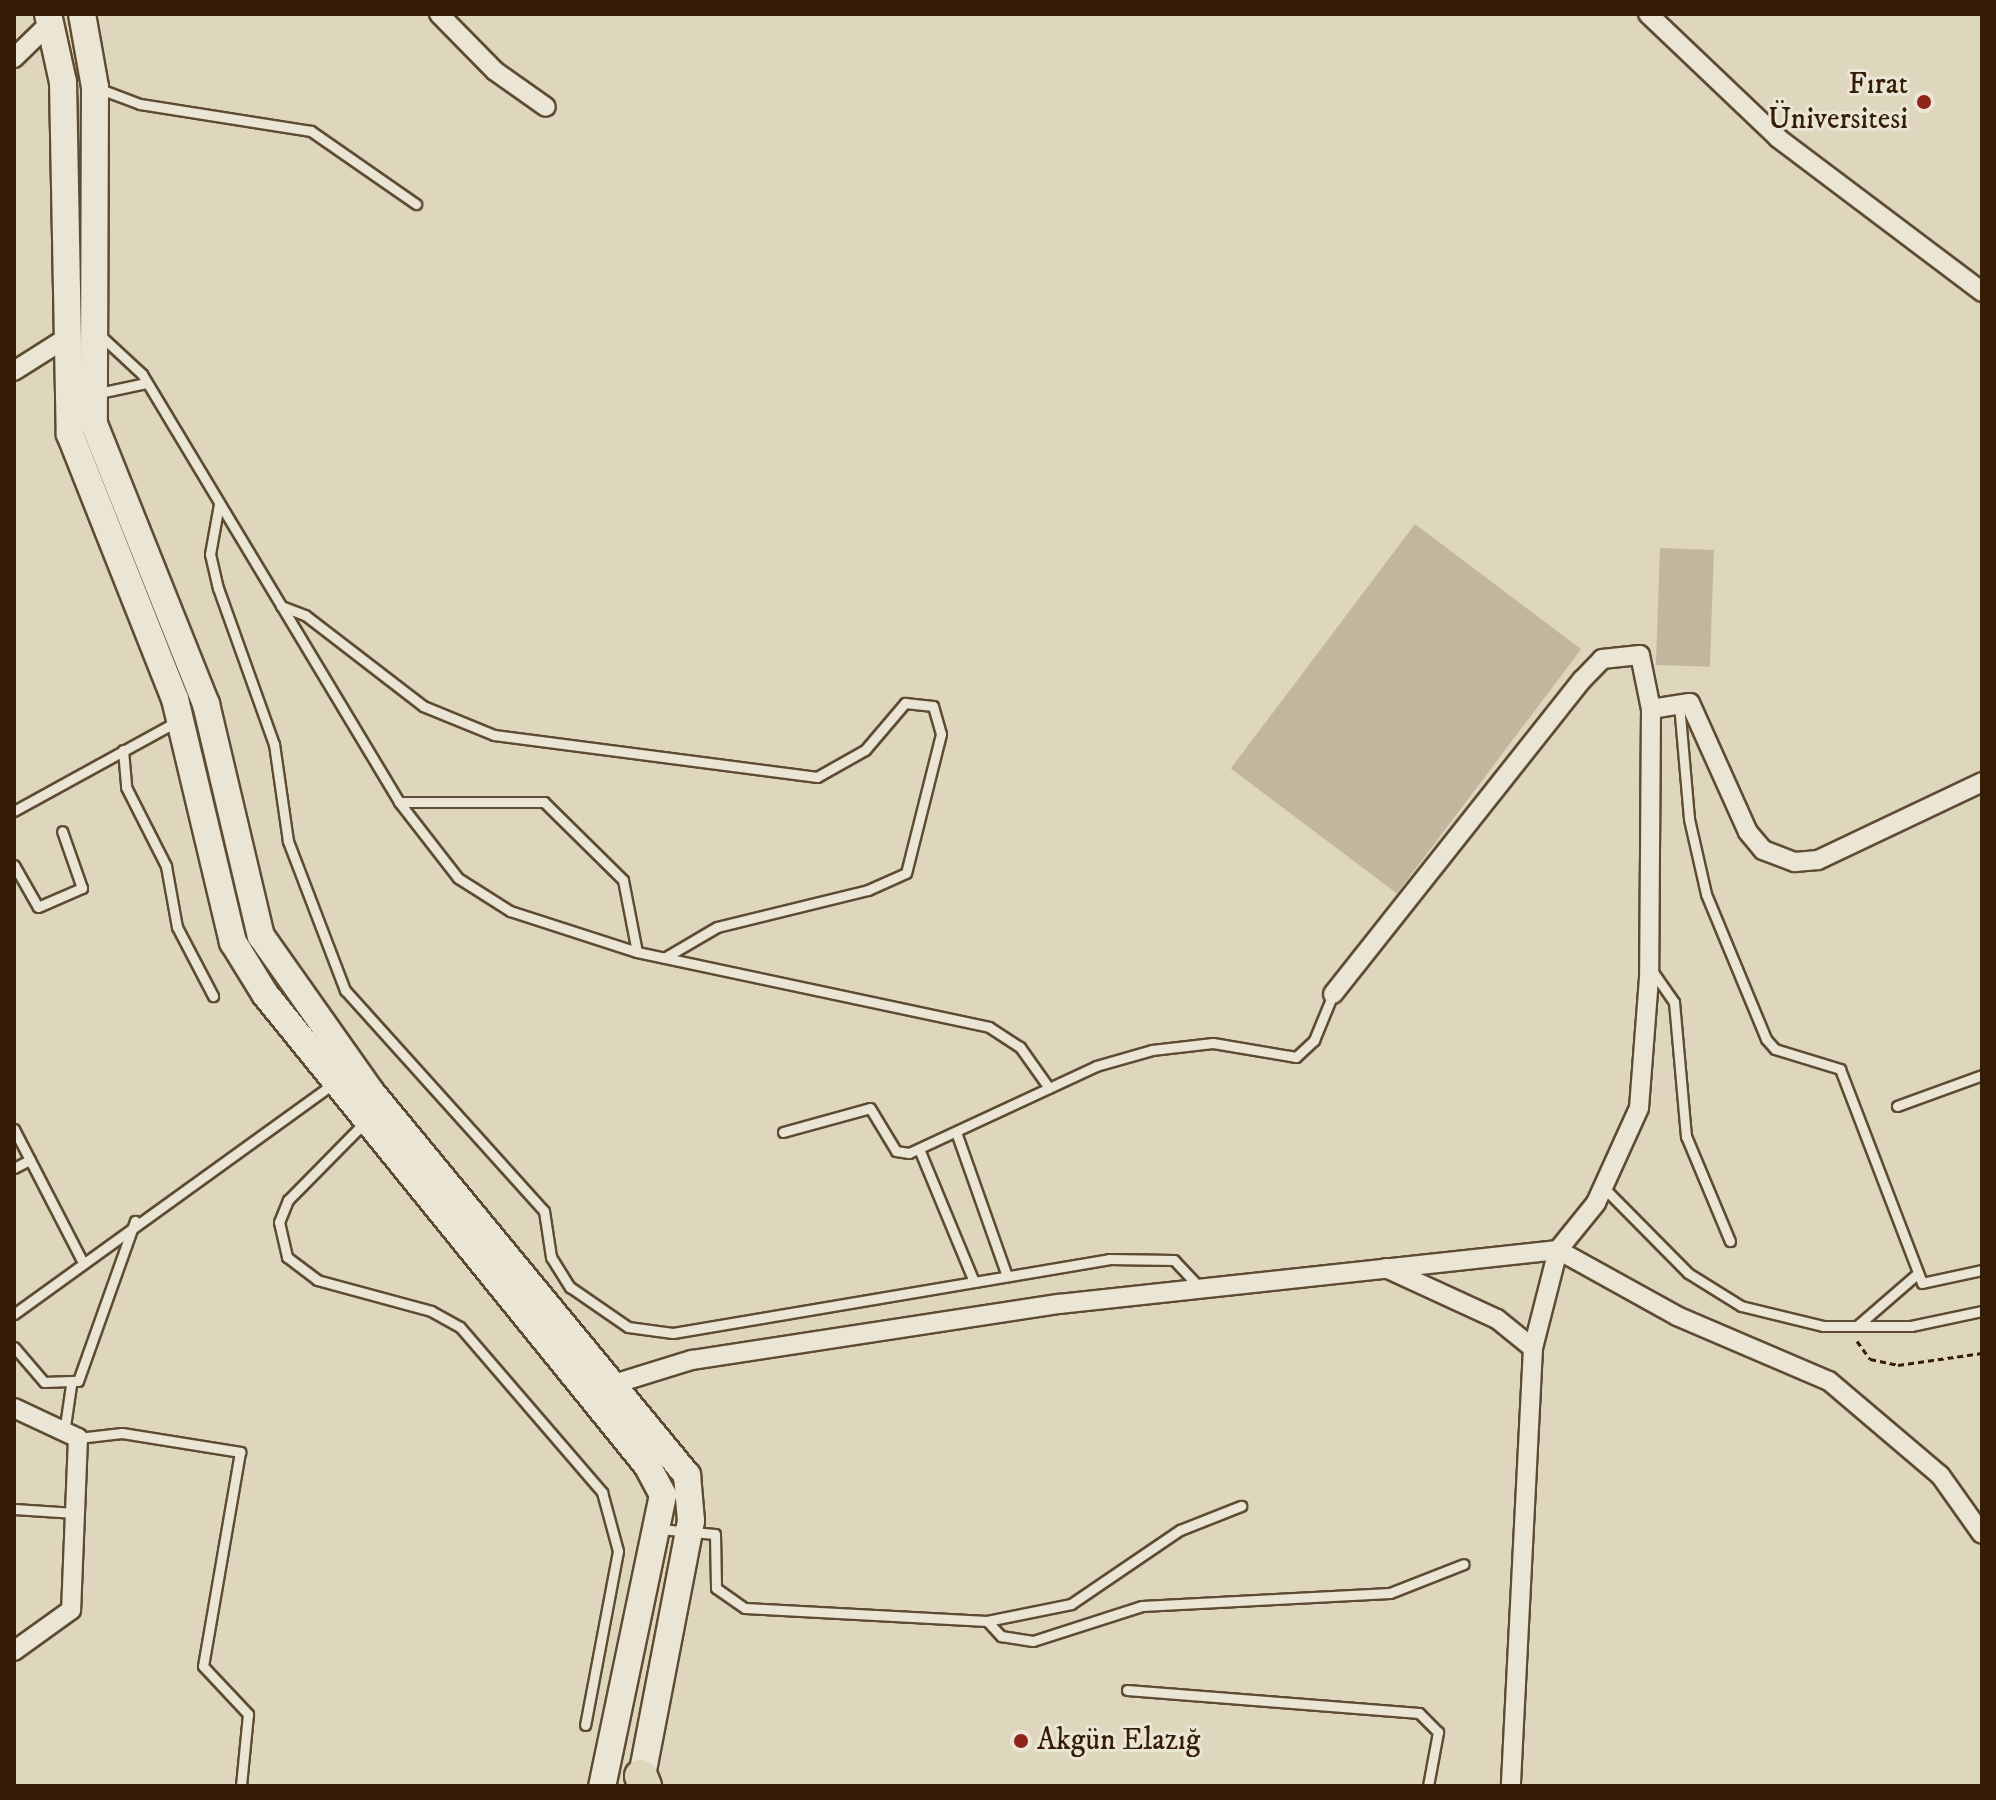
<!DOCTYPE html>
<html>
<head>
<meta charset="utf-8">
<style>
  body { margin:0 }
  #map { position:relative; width:1996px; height:1800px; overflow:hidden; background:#ded7bd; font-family:"IM FELL DW Pica",serif }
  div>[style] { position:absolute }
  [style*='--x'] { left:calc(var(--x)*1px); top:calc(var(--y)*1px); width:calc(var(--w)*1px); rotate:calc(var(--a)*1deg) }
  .green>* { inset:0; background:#c1b79e; transform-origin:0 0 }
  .path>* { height:3px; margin-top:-1.5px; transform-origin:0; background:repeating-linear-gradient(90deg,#341d04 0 6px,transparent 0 10px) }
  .roads { filter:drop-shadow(2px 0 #5e4c32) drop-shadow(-2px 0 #5e4c32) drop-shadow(0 2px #5e4c32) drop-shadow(0 -2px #5e4c32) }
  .service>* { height:9px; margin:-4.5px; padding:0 4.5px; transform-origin:4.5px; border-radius:4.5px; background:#eae5d4 }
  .minor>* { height:18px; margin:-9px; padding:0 9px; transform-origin:9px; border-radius:9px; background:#eae5d4 }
  .secondary>* { height:26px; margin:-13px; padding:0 13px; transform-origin:13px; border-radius:13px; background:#eae5d4 }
  .trunk>* { height:32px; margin:-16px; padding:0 16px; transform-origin:16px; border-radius:16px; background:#ded7bd }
  .dots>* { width:22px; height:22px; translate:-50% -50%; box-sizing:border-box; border:4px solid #eae5d4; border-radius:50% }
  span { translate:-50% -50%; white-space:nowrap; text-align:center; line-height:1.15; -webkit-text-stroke:6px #eae5d4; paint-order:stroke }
  .poi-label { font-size:30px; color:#341d04 }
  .right { translate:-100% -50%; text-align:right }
  .left { translate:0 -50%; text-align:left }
  .frame { position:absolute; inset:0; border:16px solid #341d04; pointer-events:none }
</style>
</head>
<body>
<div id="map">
  <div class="green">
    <i style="left:1415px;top:524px;width:208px;height:306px;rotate:37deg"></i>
    <i style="left:1660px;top:548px;width:54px;height:117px;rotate:2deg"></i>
  </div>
  <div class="path">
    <i style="--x:1857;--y:1341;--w:22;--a:54"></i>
    <i style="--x:1870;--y:1359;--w:29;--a:12"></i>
    <i style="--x:1898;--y:1365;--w:85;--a:-8.1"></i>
  </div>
  <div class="roads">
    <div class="service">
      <i style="--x:100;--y:89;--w:43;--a:20.6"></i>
      <i style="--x:140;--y:104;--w:173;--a:9"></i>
      <i style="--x:311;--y:131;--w:128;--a:34.8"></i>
      <i style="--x:100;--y:335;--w:57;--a:42.9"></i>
      <i style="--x:142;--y:374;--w:499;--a:59"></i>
      <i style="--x:399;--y:802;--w:96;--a:52.2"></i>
      <i style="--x:458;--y:878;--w:62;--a:32.4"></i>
      <i style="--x:510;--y:911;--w:133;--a:17.9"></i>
      <i style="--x:637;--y:952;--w:360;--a:12"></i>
      <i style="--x:989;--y:1027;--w:37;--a:33"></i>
      <i style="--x:1020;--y:1047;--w:50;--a:54.7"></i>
      <i style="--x:99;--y:393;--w:48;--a:-12"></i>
      <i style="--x:219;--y:504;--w:51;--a:100.2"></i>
      <i style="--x:210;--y:554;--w:35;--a:77"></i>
      <i style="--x:218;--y:588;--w:166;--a:70.3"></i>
      <i style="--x:274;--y:744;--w:98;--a:81.8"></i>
      <i style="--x:288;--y:841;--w:160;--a:69.1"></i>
      <i style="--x:345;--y:990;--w:297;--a:48"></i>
      <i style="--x:544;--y:1211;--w:47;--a:81.3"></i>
      <i style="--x:551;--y:1257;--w:36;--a:58"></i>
      <i style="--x:570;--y:1287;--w:70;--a:34.6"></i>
      <i style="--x:628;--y:1327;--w:45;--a:7.6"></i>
      <i style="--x:673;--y:1333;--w:442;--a:-9.6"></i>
      <i style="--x:1109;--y:1259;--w:65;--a:0.9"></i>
      <i style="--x:1174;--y:1260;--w:35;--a:47"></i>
      <i style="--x:281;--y:606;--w:26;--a:21"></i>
      <i style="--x:305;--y:615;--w:149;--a:37.6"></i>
      <i style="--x:423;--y:706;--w:77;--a:22.2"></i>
      <i style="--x:494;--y:735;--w:326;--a:7.4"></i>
      <i style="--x:817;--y:777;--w:55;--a:-29.4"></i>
      <i style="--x:865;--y:750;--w:62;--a:-49.6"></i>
      <i style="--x:905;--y:703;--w:28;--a:6"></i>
      <i style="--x:933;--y:706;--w:29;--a:74"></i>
      <i style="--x:941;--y:734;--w:143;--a:104.1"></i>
      <i style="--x:906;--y:873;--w:42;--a:155.9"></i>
      <i style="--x:868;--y:890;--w:155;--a:166.2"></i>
      <i style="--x:717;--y:927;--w:61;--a:149.7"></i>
      <i style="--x:1679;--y:704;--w:115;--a:85"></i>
      <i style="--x:1689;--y:819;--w:77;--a:77.2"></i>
      <i style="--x:1706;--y:894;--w:157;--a:67.5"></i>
      <i style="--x:1766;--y:1039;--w:13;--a:48"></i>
      <i style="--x:1775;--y:1049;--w:68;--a:17.1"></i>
      <i style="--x:1840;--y:1069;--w:229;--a:69"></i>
      <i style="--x:1922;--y:1283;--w:61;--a:-12.2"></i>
      <i style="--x:123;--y:750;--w:37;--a:85"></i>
      <i style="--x:126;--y:787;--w:89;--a:63.1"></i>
      <i style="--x:166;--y:866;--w:62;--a:79.8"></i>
      <i style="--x:177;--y:927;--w:78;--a:62.4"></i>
      <i style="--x:399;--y:802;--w:145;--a:0"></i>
      <i style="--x:544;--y:802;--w:111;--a:44.6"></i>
      <i style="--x:623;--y:880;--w:73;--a:79"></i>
      <i style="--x:14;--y:811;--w:185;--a:-28.8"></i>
      <i style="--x:14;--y:865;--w:48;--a:60.3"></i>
      <i style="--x:38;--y:907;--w:48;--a:-23.4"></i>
      <i style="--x:82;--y:888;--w:60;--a:-109.3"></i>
      <i style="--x:1651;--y:969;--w:40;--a:55.1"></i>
      <i style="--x:1674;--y:1002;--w:135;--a:84.9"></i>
      <i style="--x:1686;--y:1136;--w:114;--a:67.3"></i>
      <i style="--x:1897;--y:1106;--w:90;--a:-20"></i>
      <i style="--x:365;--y:1122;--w:110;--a:134.6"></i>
      <i style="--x:288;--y:1200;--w:24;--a:112"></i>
      <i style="--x:279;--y:1222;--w:36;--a:77"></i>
      <i style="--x:287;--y:1257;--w:38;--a:37"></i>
      <i style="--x:317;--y:1280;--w:118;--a:15.2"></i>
      <i style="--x:431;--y:1311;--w:33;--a:29"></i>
      <i style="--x:460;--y:1327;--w:218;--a:49.3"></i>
      <i style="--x:602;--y:1492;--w:61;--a:74.8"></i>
      <i style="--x:618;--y:1551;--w:177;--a:100.7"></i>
      <i style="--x:14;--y:1129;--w:146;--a:62.7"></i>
      <i style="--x:783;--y:1132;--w:90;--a:-15.4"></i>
      <i style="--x:870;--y:1108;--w:50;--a:58.8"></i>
      <i style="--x:896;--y:1151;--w:13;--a:9"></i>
      <i style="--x:909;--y:1153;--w:206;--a:-24.9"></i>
      <i style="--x:1096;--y:1066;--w:58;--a:-15.9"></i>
      <i style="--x:1152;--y:1050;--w:61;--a:-6.5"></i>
      <i style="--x:1213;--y:1043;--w:84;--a:9.6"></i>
      <i style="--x:1296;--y:1057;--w:25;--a:-43"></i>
      <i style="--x:1314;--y:1040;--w:50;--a:-67.6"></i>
      <i style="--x:956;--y:1132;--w:153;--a:70.5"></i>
      <i style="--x:919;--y:1149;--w:144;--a:67.5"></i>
      <i style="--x:14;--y:1168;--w:18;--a:-27"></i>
      <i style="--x:1603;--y:1187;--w:121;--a:45.3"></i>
      <i style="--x:1688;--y:1273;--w:62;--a:31.9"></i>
      <i style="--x:1741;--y:1306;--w:84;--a:13.7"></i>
      <i style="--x:1823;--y:1326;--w:88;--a:0"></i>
      <i style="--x:1911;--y:1326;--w:73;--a:-11.9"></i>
      <i style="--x:14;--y:1314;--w:395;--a:-35.8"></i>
      <i style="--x:1857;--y:1326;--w:79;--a:-40.9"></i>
      <i style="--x:14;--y:1347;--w:46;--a:49.4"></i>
      <i style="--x:44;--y:1382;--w:34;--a:-2"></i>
      <i style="--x:78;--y:1381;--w:170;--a:-70.4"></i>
      <i style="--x:64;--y:1433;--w:49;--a:-81.7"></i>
      <i style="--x:78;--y:1438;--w:44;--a:-6.5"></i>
      <i style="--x:122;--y:1433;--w:120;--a:9.1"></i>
      <i style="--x:240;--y:1452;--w:217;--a:99.8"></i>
      <i style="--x:203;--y:1666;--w:66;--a:46.8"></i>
      <i style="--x:248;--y:1714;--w:72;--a:95.6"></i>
      <i style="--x:14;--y:1509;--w:61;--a:3.8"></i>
      <i style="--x:659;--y:1529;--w:56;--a:5.1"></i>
      <i style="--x:715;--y:1534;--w:54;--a:88.9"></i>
      <i style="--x:716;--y:1588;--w:35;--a:35"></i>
      <i style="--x:745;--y:1608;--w:242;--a:3.1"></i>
      <i style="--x:987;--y:1621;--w:86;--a:-11.4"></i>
      <i style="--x:1071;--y:1604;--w:132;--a:-34.2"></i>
      <i style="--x:1180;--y:1530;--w:66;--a:-21.5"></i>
      <i style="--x:987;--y:1621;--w:21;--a:47"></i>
      <i style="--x:1001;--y:1636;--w:32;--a:9"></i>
      <i style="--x:1033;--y:1641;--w:114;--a:-17.8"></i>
      <i style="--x:1142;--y:1606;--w:248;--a:-3"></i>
      <i style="--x:1390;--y:1593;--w:79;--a:-21.4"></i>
      <i style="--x:1127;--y:1690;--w:293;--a:4.5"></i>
      <i style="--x:1419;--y:1713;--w:27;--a:45"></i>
      <i style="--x:1438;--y:1732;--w:55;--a:100.5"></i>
    </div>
    <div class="minor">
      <i style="--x:439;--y:14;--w:80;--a:45.5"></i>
      <i style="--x:495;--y:71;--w:62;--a:35.2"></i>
      <i style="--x:1648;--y:14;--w:180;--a:43.6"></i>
      <i style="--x:1778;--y:138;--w:256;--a:37"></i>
      <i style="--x:14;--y:58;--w:52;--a:-44.2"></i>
      <i style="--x:14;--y:371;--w:62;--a:-32.4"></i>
      <i style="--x:1651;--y:709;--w:39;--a:-9"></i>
      <i style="--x:1690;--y:703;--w:141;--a:65.8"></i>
      <i style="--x:1748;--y:832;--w:23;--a:50"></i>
      <i style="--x:1763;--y:850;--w:34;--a:21"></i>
      <i style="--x:1795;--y:862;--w:23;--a:-5"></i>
      <i style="--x:1818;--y:860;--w:182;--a:-25.4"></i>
      <i style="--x:1333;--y:994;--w:401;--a:-51.6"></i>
      <i style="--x:1582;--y:680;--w:29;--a:-46"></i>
      <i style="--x:1602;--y:659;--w:38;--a:-6"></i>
      <i style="--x:1640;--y:655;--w:55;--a:78.5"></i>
      <i style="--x:1651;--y:709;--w:269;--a:90.4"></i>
      <i style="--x:1649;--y:978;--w:130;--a:94.4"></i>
      <i style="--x:1639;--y:1108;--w:104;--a:114.4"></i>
      <i style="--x:1596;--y:1203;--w:60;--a:129"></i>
      <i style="--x:1558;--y:1250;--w:101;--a:104.3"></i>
      <i style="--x:1533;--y:1348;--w:439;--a:92.9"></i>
      <i style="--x:1386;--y:1268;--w:122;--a:24.7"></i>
      <i style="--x:1497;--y:1319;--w:46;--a:38.9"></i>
      <i style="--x:611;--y:1385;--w:85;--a:-17.2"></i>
      <i style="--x:692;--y:1360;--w:371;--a:-8.7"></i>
      <i style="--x:1059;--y:1304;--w:502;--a:-6.18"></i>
      <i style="--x:1558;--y:1250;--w:136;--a:29"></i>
      <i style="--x:1677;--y:1316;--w:165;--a:23.2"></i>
      <i style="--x:1829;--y:1381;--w:145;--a:40.3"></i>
      <i style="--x:1940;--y:1475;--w:72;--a:54.6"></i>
      <i style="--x:14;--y:1408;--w:71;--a:25.1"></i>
      <i style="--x:78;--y:1438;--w:172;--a:92.3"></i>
      <i style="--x:71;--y:1610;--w:70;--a:144.3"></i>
    </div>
    <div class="secondary">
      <i style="--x:48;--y:14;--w:70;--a:77.6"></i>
      <i style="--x:63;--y:82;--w:352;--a:88.9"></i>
      <i style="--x:70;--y:434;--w:285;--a:68.4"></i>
      <i style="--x:175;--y:699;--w:250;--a:76.6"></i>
      <i style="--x:233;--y:942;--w:61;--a:58.4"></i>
      <i style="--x:265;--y:994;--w:606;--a:50.96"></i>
      <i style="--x:647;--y:1465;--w:34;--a:62"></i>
      <i style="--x:663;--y:1495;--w:297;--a:101.8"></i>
      <i style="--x:82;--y:14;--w:74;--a:79.9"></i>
      <i style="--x:95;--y:87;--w:337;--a:90.2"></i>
      <i style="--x:94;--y:424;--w:302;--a:68.2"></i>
      <i style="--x:206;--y:704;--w:238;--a:76.7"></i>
      <i style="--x:261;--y:936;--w:191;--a:54.8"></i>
      <i style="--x:371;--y:1092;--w:497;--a:50.5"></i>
      <i style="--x:687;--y:1475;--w:46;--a:85"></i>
      <i style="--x:691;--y:1521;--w:270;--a:100.9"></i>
    </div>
    <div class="trunk">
      <i style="--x:641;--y:1776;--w:11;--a:68"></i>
    </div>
  </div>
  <div class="dots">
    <i style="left:1924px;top:102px;background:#8f2418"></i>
    <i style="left:1021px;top:1741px;background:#8f2418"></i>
  </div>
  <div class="poi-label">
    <span class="right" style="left:1908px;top:102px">Fırat<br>Üniversitesi</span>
    <span class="left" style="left:1037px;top:1741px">Akgün Elazığ</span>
  </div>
  <div class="frame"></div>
</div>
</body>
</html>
